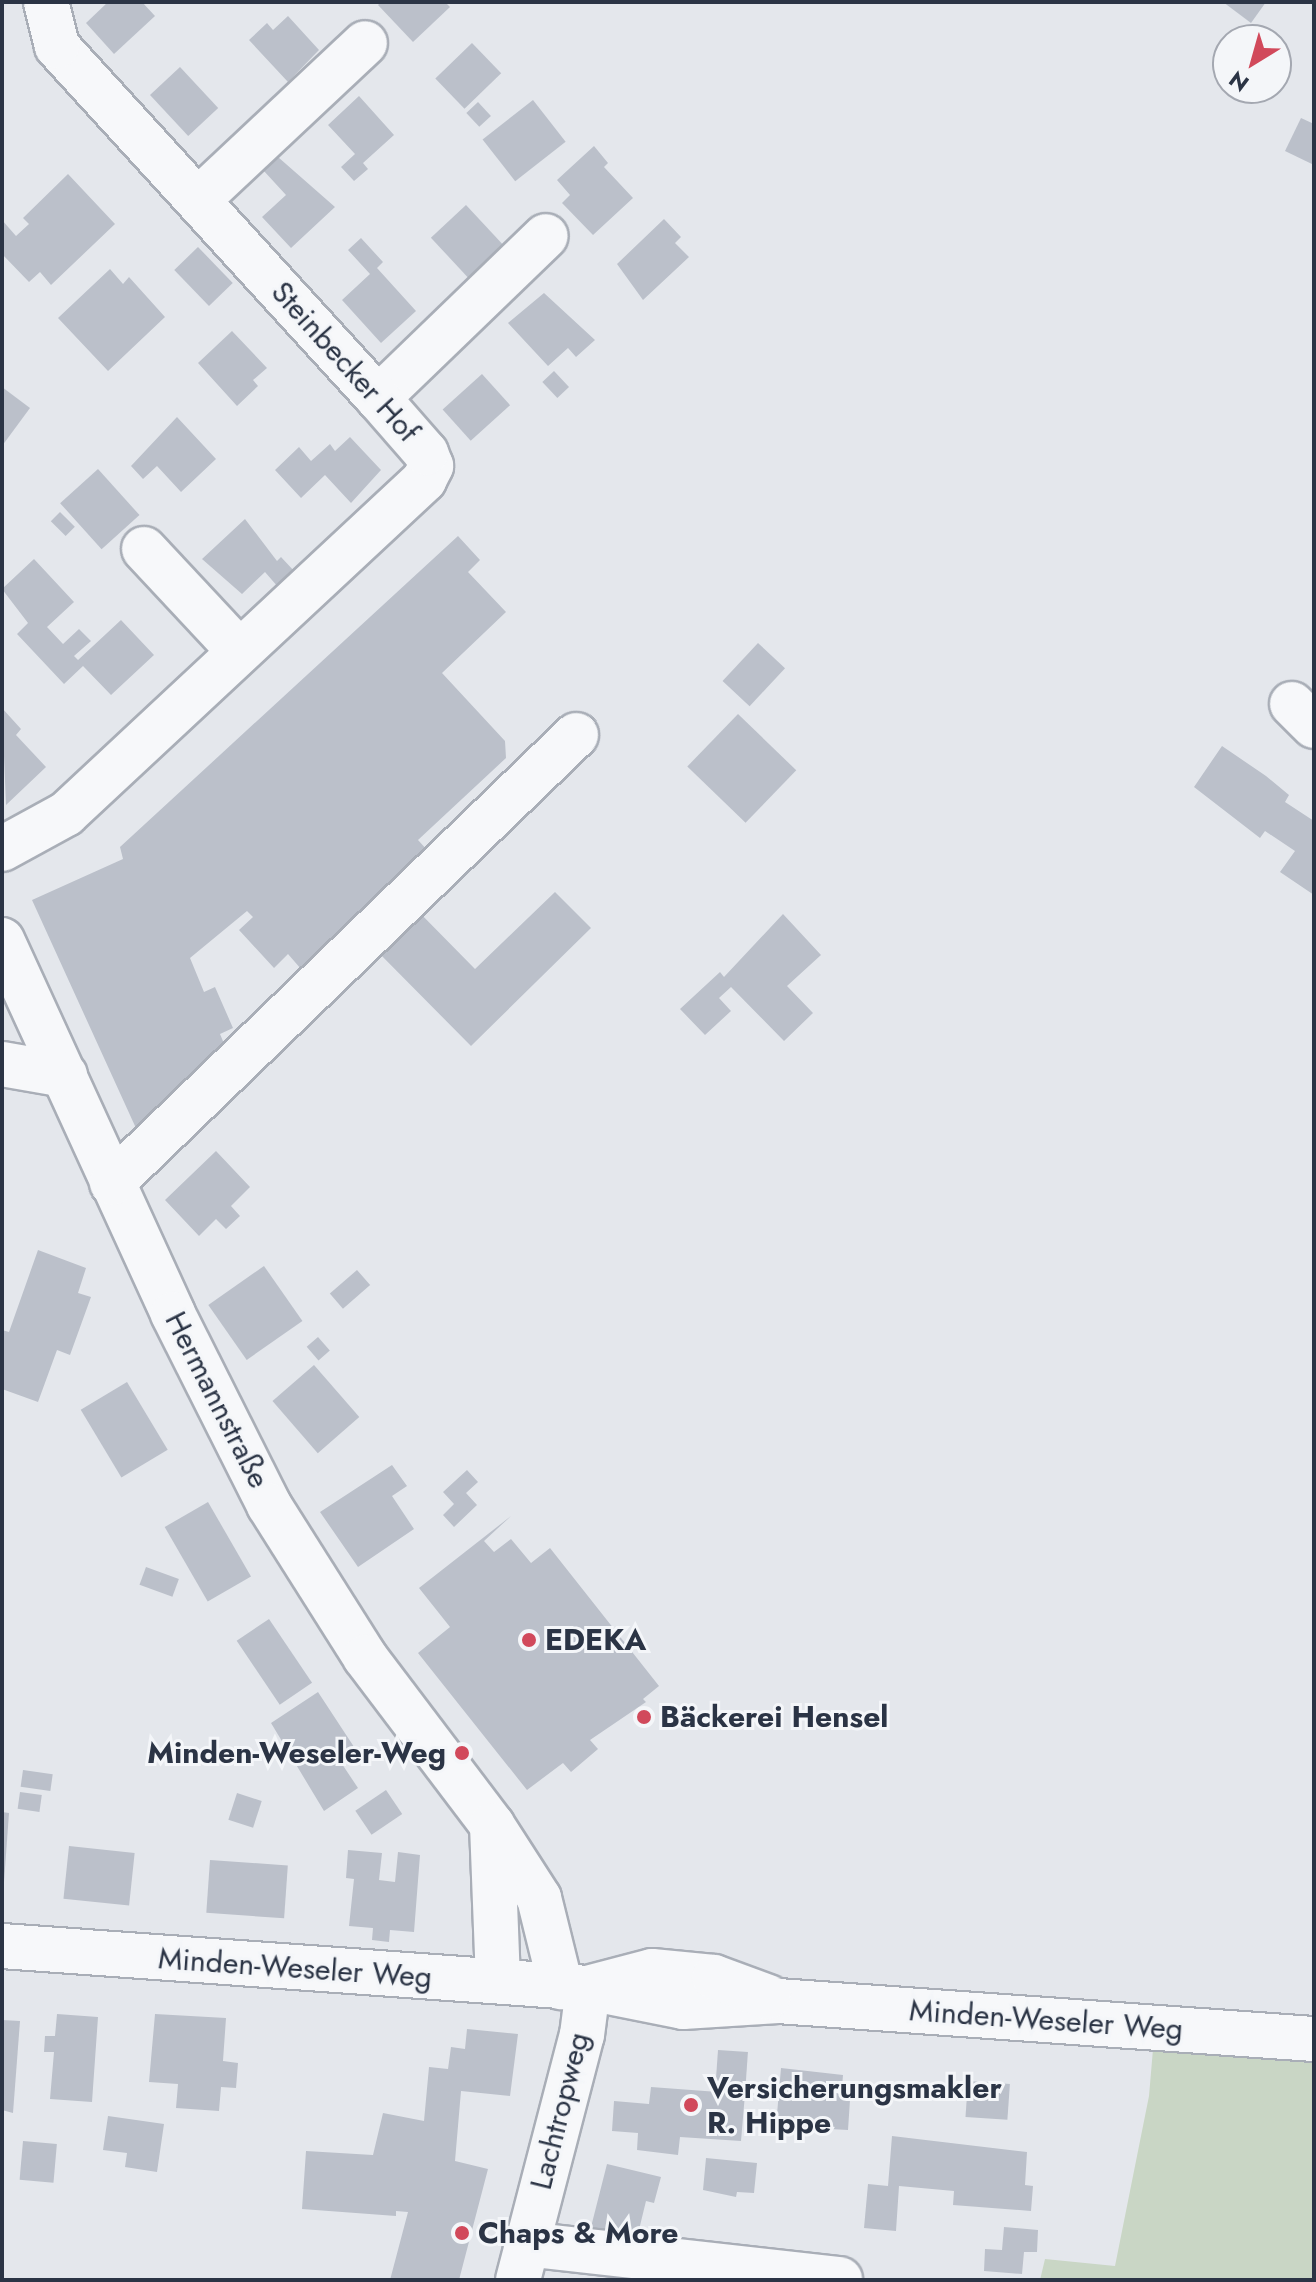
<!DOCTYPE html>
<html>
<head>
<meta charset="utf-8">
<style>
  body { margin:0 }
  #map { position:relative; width:1316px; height:2282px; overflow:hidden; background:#e4e7ec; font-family:Jost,sans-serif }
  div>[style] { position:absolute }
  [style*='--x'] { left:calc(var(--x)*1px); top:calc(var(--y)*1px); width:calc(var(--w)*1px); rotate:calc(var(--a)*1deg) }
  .green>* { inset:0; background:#c9d6c5 }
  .building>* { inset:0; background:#bbc0ca; transform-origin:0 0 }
  .roads { filter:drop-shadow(2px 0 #a9aeb7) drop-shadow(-2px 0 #a9aeb7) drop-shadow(0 2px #a9aeb7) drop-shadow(0 -2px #a9aeb7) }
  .minor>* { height:44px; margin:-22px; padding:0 22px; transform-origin:22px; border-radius:22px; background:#f7f8fa }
  .dots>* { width:22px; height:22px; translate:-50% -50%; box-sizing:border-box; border:4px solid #f4f6f9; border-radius:50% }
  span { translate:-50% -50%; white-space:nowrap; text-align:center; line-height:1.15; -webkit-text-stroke:6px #f4f6f9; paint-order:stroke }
  .street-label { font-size:30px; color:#2b3445 }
  .poi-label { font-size:30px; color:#2b3445; font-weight:700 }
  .left { translate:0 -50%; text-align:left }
  .right { translate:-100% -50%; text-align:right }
  .frame { position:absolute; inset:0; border:4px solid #2b3445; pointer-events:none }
  .north { position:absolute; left:1212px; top:24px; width:80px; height:80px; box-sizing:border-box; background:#f4f6f9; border:2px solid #a4a8b1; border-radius:50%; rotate:217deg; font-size:22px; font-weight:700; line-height:32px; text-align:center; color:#2b3445 }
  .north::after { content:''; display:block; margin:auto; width:28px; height:36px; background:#d1495b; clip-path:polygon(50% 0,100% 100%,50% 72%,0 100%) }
</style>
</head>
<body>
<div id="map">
  <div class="green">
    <i style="clip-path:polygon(1153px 2049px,1314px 2063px,1314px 2280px,1040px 2280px,1045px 2259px,1115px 2266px,1149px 2096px)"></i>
  </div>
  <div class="building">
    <i style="clip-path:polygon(108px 2px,142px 2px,155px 16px,114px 54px,86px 23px)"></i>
    <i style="clip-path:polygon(381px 2px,445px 2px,450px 7px,413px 42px,378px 5px)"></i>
    <i style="clip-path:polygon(1223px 2px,1266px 2px,1251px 23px)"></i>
    <i style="clip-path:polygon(288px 16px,319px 50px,288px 82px,249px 40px,267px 23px,273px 30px)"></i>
    <i style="left:472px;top:43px;width:42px;height:51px;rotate:46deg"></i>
    <i style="left:180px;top:67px;width:56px;height:41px;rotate:47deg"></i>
    <i style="clip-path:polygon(359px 96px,394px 135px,363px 163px,368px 169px,354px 181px,341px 167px,355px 154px,328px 125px)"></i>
    <i style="left:533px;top:100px;width:53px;height:64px;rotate:52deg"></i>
    <i style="left:478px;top:102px;width:19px;height:16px;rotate:47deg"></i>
    <i style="clip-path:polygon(1301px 118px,1314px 124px,1314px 165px,1285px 151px)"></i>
    <i style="clip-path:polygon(594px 146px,608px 163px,604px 167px,633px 198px,593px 235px,562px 203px,570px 195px,557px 180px)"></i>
    <i style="clip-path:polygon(278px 157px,335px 207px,291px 248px,262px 217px,286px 195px,263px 170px)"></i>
    <i style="clip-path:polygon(68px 174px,115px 224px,51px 285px,40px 272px,29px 282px,2px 254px,2px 220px,16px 236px,29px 224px,23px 218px)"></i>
    <i style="left:466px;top:205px;width:57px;height:48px;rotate:47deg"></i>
    <i style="clip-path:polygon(664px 219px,681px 237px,675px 243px,689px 257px,643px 300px,617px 264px)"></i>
    <i style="clip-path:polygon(361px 238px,383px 262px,377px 268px,416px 311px,381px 343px,342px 300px,370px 274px,348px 250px)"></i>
    <i style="left:198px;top:247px;width:50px;height:33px;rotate:46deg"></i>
    <i style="clip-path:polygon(110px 269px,123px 284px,129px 277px,165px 317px,108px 371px,58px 318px)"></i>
    <i style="clip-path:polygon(544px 293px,595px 340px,576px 357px,568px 348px,548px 366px,508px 323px)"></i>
    <i style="clip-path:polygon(232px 331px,267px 368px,253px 380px,258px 386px,237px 406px,198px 363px)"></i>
    <i style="left:554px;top:371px;width:22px;height:16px;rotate:47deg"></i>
    <i style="left:482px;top:374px;width:42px;height:53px;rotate:48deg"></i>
    <i style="clip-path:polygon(2px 387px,30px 408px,2px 446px)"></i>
    <i style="clip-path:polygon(177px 417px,216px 459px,181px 492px,157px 466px,143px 479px,131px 466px)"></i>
    <i style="clip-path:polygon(350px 437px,381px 470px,351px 503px,325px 475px,301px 498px,275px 470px,299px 447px,311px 461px,330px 444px,335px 451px)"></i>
    <i style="left:98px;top:469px;width:62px;height:51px;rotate:48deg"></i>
    <i style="left:60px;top:512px;width:21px;height:13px;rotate:45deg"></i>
    <i style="clip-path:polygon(245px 519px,277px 561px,281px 557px,295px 572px,278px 587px,265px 572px,242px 594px,202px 559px)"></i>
    <i style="clip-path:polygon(458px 536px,480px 560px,468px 572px,506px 612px,442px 673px,505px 741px,506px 758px,418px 840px,428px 851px,301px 969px,288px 954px,274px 968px,239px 930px,253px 917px,247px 911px,190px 958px,204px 992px,215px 987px,233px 1028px,220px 1034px,230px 1058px,140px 1137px,32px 900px,123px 859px,120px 847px)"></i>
    <i style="clip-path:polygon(34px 559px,74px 602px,47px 627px,63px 644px,79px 629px,91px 641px,74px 656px,78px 660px,121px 620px,154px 655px,111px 695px,83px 666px,64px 684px,17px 634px,28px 623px,2px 589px)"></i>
    <i style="left:758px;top:643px;width:37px;height:52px;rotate:43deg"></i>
    <i style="clip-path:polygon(2px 708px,21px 729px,16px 735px,46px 767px,6px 805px)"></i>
    <i style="left:738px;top:714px;width:81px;height:73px;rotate:44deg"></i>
    <i style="clip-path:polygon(1222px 746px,1266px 776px,1289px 795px,1285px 802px,1314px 821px,1314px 895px,1280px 872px,1295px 851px,1265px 831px,1260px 838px,1194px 787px)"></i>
    <i style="clip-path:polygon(555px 892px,591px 928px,471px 1046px,372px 946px,413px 906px,475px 969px)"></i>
    <i style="clip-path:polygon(783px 914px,821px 955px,787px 986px,813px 1013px,784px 1041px,731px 987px,719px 998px,731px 1011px,705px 1035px,680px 1009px,720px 972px,724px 977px)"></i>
    <i style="clip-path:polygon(216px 1151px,250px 1187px,231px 1206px,240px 1216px,226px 1229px,216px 1219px,199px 1236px,165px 1200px)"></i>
    <i style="clip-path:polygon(38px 1250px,86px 1268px,78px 1293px,91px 1297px,70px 1355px,57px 1350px,38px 1402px,2px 1389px,2px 1330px,9px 1332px)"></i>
    <i style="left:264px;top:1266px;width:67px;height:68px;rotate:55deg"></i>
    <i style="left:357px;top:1270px;width:20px;height:36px;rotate:49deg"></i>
    <i style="left:318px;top:1337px;width:18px;height:15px;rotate:49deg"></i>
    <i style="left:314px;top:1365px;width:69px;height:55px;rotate:49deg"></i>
    <i style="left:127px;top:1382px;width:79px;height:54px;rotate:59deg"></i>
    <i style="clip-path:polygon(392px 1465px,407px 1486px,392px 1496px,414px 1529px,358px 1567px,320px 1512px)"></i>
    <i style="clip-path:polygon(467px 1470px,478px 1482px,466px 1493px,477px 1505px,454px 1527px,443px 1515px,454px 1504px,443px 1492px)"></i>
    <i style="left:208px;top:1502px;width:86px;height:50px;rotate:60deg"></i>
    <i style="clip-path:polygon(511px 1516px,484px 1541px,494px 1552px,511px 1539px,531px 1563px,550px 1548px,659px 1686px,643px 1699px,646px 1702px,590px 1740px,598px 1749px,571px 1772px,563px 1763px,527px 1790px,418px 1653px,450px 1627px,419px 1588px)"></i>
    <i style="left:146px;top:1567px;width:35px;height:19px;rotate:20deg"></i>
    <i style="left:269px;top:1619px;width:77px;height:39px;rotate:56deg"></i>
    <i style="clip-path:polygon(318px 1692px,358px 1753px,342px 1764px,358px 1788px,324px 1811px,271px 1723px)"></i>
    <i style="left:23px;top:1770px;width:30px;height:17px;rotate:8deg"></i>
    <i style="left:386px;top:1790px;width:29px;height:37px;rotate:56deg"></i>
    <i style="left:20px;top:1792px;width:22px;height:17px;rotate:8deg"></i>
    <i style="left:237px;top:1793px;width:26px;height:28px;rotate:18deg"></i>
    <i style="clip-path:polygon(2px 1812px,9px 1813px,4px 1882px,2px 1882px)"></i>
    <i style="left:69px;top:1846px;width:66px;height:53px;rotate:6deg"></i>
    <i style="clip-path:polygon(348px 1850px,382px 1853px,379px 1880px,395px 1882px,398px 1852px,420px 1855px,414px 1932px,390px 1930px,389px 1942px,372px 1940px,373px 1928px,349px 1926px,354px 1879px,346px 1878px)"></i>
    <i style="left:210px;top:1860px;width:78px;height:53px;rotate:4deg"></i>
    <i style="clip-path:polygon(57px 2014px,98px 2017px,92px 2102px,50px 2099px,54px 2052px,44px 2052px,45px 2036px,55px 2036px)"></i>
    <i style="clip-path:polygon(155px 2014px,226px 2018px,223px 2061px,238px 2063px,236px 2088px,221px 2087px,219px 2111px,176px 2108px,178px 2084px,149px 2082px)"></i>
    <i style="clip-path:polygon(2px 2020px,20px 2021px,13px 2113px,2px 2110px)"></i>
    <i style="clip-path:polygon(467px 2029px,518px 2034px,510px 2096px,461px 2091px,455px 2161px,488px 2169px,459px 2280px,390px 2280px,408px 2212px,396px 2211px,396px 2216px,302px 2209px,306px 2151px,373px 2155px,383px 2113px,424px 2121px,429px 2067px,448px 2069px,451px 2047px,465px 2049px)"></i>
    <i style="left:718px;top:2050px;width:30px;height:33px;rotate:4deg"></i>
    <i style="clip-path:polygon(781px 2068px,843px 2075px,841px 2099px,850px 2100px,848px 2130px,776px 2126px)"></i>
    <i style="left:968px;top:2081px;width:42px;height:36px;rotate:4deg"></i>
    <i style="clip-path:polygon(651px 2087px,745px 2094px,741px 2141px,680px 2137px,678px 2155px,637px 2150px,638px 2133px,612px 2131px,614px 2101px,649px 2104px)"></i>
    <i style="clip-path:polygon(108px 2116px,164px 2124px,157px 2172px,125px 2167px,127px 2153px,103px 2150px)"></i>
    <i style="clip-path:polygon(892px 2136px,1027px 2152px,1025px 2185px,1033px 2186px,1031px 2211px,953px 2205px,954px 2191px,899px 2186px,896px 2231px,864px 2228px,868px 2184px,888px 2186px)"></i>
    <i style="left:23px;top:2141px;width:34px;height:39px;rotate:5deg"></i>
    <i style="clip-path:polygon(706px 2158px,757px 2163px,754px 2193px,737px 2192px,736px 2197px,703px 2190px)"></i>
    <i style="clip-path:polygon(607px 2164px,661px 2177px,654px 2203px,646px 2201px,637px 2238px,591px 2227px)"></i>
    <i style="clip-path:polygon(1004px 2227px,1038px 2230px,1037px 2252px,1024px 2252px,1022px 2274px,984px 2271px,985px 2249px,1002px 2250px)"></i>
  </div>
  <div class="roads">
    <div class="minor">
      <i style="--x:198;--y:200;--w:229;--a:-43.2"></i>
      <i style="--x:378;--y:398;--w:233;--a:-44"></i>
      <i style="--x:144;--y:549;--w:139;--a:47"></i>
      <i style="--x:1292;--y:704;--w:31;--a:45"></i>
      <i style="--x:2;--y:849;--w:73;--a:-28.7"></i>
      <i style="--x:66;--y:814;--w:490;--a:-43"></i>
      <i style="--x:424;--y:480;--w:16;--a:-63"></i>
      <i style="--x:431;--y:466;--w:14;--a:-111"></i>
      <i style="--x:426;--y:453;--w:73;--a:-131.1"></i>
      <i style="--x:378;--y:398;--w:476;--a:-132.4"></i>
      <i style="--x:57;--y:46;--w:45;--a:-104"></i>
      <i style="--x:2;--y:940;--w:411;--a:65.4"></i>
      <i style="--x:173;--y:1314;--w:214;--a:63.3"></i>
      <i style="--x:269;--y:1505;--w:180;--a:57.7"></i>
      <i style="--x:365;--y:1657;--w:211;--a:52.9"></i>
      <i style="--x:492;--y:1825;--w:87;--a:57.2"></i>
      <i style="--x:539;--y:1898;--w:92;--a:76.1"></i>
      <i style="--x:2;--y:1064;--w:64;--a:9.9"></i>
      <i style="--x:112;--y:1183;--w:645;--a:-43.99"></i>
      <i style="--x:492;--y:1825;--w:156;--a:87.8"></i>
      <i style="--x:2;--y:1946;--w:588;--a:4.1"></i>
      <i style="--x:588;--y:1988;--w:97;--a:11.3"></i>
      <i style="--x:683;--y:2007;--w:95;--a:-3.6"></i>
      <i style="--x:778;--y:2001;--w:537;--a:4.06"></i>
      <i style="--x:591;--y:1987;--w:63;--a:-14.7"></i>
      <i style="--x:652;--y:1971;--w:62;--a:5.5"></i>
      <i style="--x:714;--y:1977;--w:58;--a:20.3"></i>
      <i style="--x:526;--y:2244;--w:316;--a:6.4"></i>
      <i style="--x:518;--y:2280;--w:253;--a:-75.4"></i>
      <i style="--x:582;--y:2035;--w:47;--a:-82.7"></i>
    </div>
  </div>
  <div class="dots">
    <i style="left:529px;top:1640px;background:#d1495b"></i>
    <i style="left:644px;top:1717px;background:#d1495b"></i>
    <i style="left:462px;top:1753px;background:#d1495b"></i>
    <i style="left:691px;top:2105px;background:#d1495b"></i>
    <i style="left:462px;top:2233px;background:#d1495b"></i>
  </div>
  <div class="street-label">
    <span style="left:345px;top:362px;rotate:48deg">Steinbecker Hof</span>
    <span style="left:217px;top:1400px;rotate:63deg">Hermannstraße</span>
    <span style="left:295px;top:1968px;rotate:4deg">Minden-Weseler Weg</span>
    <span style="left:1046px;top:2020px;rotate:4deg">Minden-Weseler Weg</span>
    <span style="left:560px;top:2111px;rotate:-76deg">Lachtropweg</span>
  </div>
  <div class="poi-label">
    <span class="left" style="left:545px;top:1640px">EDEKA</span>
    <span class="left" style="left:660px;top:1717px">Bäckerei Hensel</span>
    <span class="right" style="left:446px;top:1753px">Minden-Weseler-Weg</span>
    <span class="left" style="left:707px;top:2105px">Versicherungsmakler<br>R. Hippe</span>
    <span class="left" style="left:478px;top:2233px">Chaps &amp; More</span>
  </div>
  <div class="frame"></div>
  <div class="north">N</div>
</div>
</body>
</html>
